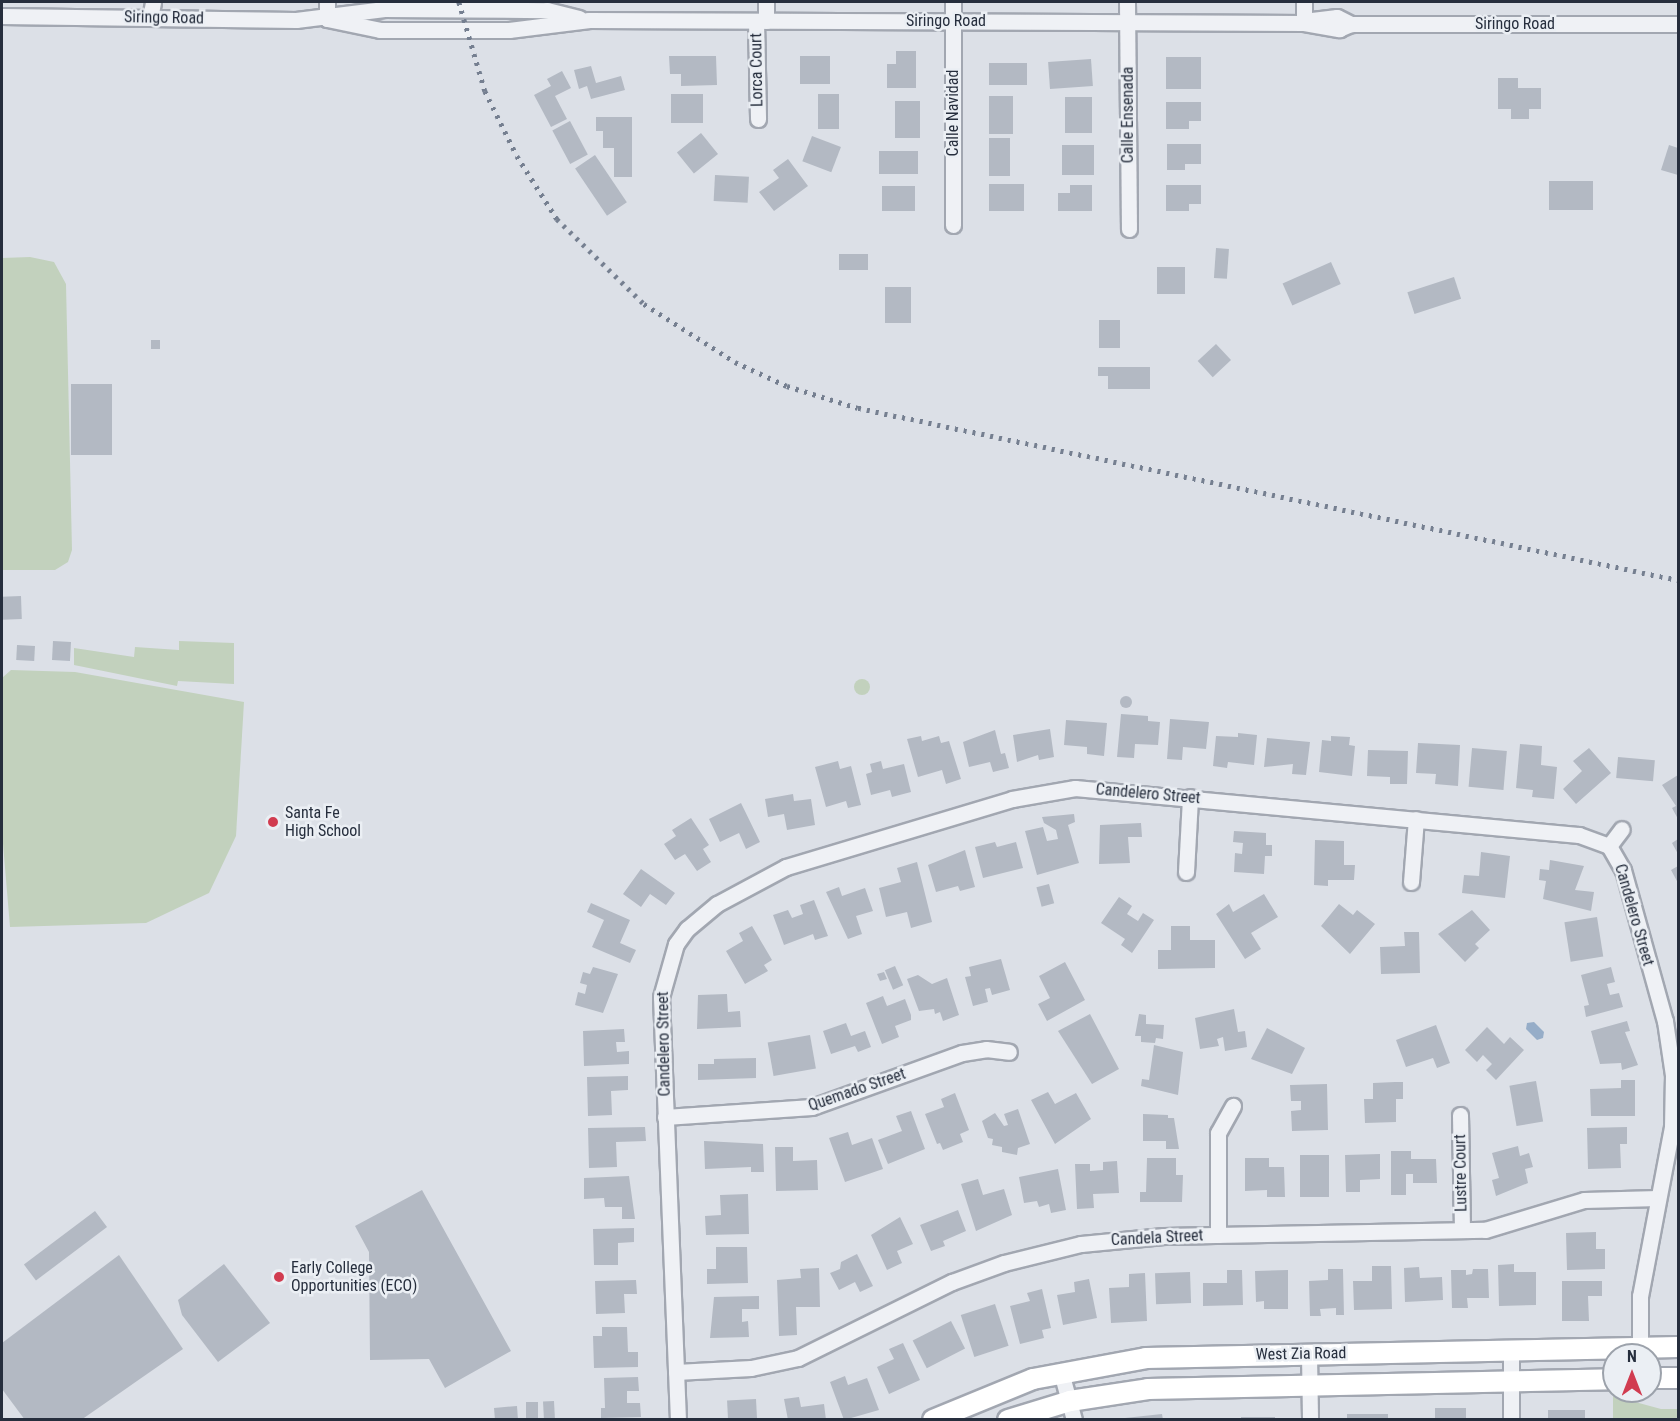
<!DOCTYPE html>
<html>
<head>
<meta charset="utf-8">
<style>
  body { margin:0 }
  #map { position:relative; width:1680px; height:1421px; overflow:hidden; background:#dce0e7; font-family:"Roboto Condensed",sans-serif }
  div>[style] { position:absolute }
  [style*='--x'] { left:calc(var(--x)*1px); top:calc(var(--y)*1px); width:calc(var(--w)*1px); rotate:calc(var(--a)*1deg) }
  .green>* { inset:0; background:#c2d1bd }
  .round { border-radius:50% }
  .water>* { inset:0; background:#96adc8 }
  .building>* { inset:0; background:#b3b9c3; transform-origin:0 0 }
  .roads { filter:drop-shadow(2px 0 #a2a7b1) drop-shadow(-2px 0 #a2a7b1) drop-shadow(0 2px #a2a7b1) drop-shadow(0 -2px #a2a7b1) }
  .minor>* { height:15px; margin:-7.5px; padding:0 7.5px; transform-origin:7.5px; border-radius:7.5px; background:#eff1f5 }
  .major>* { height:20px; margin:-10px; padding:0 10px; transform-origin:10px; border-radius:10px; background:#fff }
  .rail>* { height:4.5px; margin-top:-2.25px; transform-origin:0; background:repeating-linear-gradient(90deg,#757f90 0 3px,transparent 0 9px) }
  .dots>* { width:16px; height:16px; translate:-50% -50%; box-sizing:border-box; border:3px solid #ebeff4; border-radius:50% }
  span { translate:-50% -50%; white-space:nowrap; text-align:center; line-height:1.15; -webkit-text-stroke:5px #ebeff4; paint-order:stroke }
  .street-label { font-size:16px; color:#262e3d }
  .poi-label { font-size:16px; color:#262e3d }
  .left { translate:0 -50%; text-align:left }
  .frame { position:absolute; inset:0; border:3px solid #262e3d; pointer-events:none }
  .north { position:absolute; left:1602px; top:1343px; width:60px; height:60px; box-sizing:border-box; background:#ebeff4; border:2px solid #9ca2ab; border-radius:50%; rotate:0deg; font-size:16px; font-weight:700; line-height:24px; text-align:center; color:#262e3d }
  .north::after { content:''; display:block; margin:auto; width:21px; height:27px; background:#d13c50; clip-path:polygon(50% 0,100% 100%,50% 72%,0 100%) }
</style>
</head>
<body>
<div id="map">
  <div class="green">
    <i style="clip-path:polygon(30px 257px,54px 262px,66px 284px,72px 550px,68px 562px,55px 570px,2px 570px,2px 258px)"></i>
    <i style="clip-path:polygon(179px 641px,234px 643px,234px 684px,178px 681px,177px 686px,74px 665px,74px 648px,134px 657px,135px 647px,179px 650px)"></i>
    <i style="clip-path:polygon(11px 670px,75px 672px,244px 702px,236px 836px,209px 893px,146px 923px,10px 927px,2px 832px,2px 678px)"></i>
    <i class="round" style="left:854px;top:679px;width:16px;height:16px"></i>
    <i style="clip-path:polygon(1613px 1396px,1661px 1409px,1678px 1409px,1678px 1419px,1613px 1419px)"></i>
  </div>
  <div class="water">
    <i style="clip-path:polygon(1534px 1022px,1544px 1032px,1543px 1038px,1537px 1040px,1526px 1029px,1527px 1023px)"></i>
  </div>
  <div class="building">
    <i style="clip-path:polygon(896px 51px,916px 51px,916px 88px,887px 88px,887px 64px,896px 64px)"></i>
    <i style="clip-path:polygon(669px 56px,716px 56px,717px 85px,681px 86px,681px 74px,670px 74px)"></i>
    <i style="left:800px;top:56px;width:30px;height:28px"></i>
    <i style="left:1166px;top:57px;width:35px;height:32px"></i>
    <i style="left:1091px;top:59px;width:27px;height:43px;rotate:86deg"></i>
    <i style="left:989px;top:63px;width:38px;height:22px"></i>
    <i style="clip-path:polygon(591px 66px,596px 83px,621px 76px,625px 90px,591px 99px,587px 86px,579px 89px,574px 70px)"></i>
    <i style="clip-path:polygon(562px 71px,571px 88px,555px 96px,567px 119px,551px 127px,534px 95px,551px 86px,547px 79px)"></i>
    <i style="clip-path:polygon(1498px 78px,1518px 78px,1518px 88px,1541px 88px,1541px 109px,1529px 109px,1529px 119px,1511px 119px,1511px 109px,1498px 109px)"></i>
    <i style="left:671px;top:94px;width:32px;height:29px"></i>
    <i style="left:818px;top:94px;width:21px;height:35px"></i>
    <i style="left:989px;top:96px;width:24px;height:38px"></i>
    <i style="left:1065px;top:97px;width:27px;height:36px"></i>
    <i style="left:895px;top:101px;width:25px;height:37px"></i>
    <i style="clip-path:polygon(1166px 102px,1201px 102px,1201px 121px,1189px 121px,1189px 129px,1166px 129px)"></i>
    <i style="clip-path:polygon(596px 117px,632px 117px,632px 177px,614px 177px,614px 148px,603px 148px,603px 131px,596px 131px)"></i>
    <i style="left:570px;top:121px;width:38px;height:20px;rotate:62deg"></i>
    <i style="left:701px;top:133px;width:27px;height:31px;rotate:51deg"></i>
    <i style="left:812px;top:136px;width:31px;height:27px;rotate:21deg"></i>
    <i style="left:989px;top:138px;width:21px;height:38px"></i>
    <i style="clip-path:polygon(1167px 144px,1201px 144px,1201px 164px,1185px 164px,1185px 170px,1167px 170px)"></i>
    <i style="left:1062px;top:145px;width:32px;height:30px"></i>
    <i style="clip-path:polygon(1669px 145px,1678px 148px,1678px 175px,1661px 170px)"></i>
    <i style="left:879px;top:151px;width:39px;height:23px"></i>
    <i style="left:595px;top:155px;width:57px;height:24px;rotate:56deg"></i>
    <i style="clip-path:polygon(788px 159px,808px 186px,774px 211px,759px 192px,779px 178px,773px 170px)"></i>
    <i style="left:715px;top:175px;width:34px;height:26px;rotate:3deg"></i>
    <i style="left:1549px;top:181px;width:44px;height:29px"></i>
    <i style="left:989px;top:184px;width:35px;height:27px"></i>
    <i style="clip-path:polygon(1070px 185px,1092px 185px,1092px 211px,1058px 211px,1058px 193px,1070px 193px)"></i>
    <i style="clip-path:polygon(1166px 185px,1201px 185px,1201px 204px,1189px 204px,1189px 211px,1166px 211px)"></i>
    <i style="left:882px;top:186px;width:33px;height:25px"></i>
    <i style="left:1216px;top:248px;width:13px;height:30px;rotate:4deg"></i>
    <i style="left:839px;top:254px;width:29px;height:16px"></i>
    <i style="left:1331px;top:262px;width:24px;height:53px;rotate:66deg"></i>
    <i style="left:1157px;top:267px;width:28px;height:27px"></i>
    <i style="left:1454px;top:277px;width:23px;height:49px;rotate:72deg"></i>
    <i style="left:885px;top:287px;width:26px;height:36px"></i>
    <i style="left:1099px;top:320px;width:21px;height:28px"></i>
    <i style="left:151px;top:340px;width:9px;height:9px"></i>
    <i style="left:1216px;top:344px;width:22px;height:25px;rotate:47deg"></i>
    <i style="clip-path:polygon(1098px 367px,1150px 367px,1150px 389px,1108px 389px,1108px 376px,1098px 376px)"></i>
    <i style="left:71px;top:384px;width:41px;height:71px"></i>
    <i style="left:21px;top:596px;width:23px;height:19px;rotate:88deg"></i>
    <i style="left:53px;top:641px;width:18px;height:19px;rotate:3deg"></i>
    <i style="left:17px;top:645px;width:18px;height:15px;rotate:3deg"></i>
    <i class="round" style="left:1120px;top:696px;width:12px;height:12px"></i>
    <i style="clip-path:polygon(1121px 714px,1148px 716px,1148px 721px,1160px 722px,1158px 745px,1135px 744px,1134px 758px,1117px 757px)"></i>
    <i style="clip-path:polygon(1170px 719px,1209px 722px,1206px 749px,1183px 747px,1182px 760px,1167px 759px)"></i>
    <i style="clip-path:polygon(1066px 720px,1107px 723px,1104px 756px,1087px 754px,1087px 747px,1064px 745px)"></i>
    <i style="clip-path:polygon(1050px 729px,1054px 757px,1039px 760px,1038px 755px,1017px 762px,1013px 735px)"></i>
    <i style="clip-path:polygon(995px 730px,1001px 754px,1005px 753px,1009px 768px,993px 772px,990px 762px,969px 767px,963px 742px)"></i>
    <i style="clip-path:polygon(1238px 733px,1257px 735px,1254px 765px,1228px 762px,1227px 768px,1213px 766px,1216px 736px,1238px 737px)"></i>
    <i style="clip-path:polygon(921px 736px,922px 741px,939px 736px,941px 743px,949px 741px,961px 779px,946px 784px,942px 770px,918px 777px,907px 739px)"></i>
    <i style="clip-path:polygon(1331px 736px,1350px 737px,1349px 745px,1355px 746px,1352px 776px,1319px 772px,1322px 740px,1331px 741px)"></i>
    <i style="clip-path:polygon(1267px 738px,1310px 742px,1306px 775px,1292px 774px,1293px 764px,1264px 767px)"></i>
    <i style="clip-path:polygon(1418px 743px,1460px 745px,1458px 786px,1435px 784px,1436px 774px,1416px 773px)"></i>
    <i style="clip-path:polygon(1520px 744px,1542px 746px,1541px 765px,1557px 767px,1554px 799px,1532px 797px,1533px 790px,1516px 788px)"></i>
    <i style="left:1472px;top:748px;width:35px;height:39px;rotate:5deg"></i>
    <i style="clip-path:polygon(1589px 748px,1611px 773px,1576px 804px,1563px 789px,1582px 771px,1573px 761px)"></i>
    <i style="clip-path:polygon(1368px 750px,1408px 751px,1407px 784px,1390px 784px,1390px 777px,1367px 776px)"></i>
    <i style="left:1618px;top:757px;width:37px;height:21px;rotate:5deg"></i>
    <i style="clip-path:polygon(838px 761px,840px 769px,851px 766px,861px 805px,848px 808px,846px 801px,826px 807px,815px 767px)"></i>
    <i style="clip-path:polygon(881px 761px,883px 769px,904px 764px,911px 792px,892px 797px,890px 790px,871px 795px,866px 774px,872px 772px,870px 764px)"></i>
    <i style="clip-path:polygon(1678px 775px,1678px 819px,1672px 808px,1676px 806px,1662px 785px)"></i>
    <i style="clip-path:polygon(793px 794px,794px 801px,811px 799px,815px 825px,787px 830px,784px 814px,768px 817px,765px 799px)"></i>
    <i style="clip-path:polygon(741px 803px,760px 842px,746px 849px,739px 833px,720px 842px,709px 819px)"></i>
    <i style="clip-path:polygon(1074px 814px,1075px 822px,1068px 825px,1079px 863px,1037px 875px,1025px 831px,1043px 827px,1047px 841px,1058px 839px,1056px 830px,1044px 823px,1042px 817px)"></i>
    <i style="clip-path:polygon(691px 818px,709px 845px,703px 849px,711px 862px,697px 871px,685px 854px,675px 860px,664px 844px,676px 836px,672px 830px)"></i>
    <i style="clip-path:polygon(1141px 823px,1142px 837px,1128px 837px,1130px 863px,1099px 864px,1100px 825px)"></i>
    <i style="clip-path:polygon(1234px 831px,1266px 833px,1266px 845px,1272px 845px,1272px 856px,1265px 856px,1264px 874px,1234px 872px,1235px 853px,1242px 854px,1243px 843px,1233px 842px)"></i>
    <i style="clip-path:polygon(1678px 839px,1678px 854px,1672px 843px)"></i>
    <i style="clip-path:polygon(1315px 840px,1344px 841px,1344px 865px,1355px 865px,1354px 880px,1328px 880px,1328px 886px,1314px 885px)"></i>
    <i style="clip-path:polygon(995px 842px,997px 847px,1016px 842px,1023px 868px,983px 878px,975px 847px)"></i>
    <i style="clip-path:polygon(965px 850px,975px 887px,960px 891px,958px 886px,936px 892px,928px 865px)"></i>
    <i style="clip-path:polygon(1481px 852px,1510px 856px,1505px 898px,1462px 893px,1464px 875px,1479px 876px)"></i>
    <i style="clip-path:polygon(1550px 860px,1584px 866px,1575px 890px,1594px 892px,1591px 911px,1543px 899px,1546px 881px,1539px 880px,1540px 869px,1549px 870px)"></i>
    <i style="clip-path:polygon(917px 862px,932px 922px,911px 928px,907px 912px,886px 917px,879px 888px,901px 882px,897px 868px)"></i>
    <i style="clip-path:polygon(1678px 866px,1678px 883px,1671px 870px)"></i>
    <i style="clip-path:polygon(641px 869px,675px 893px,666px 905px,650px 894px,641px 907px,623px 894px)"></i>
    <i style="left:1049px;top:884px;width:20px;height:13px;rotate:75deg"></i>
    <i style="clip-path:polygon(839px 887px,842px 896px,865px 888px,873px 911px,856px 916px,862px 934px,848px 939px,826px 892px)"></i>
    <i style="clip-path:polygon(1264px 894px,1278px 917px,1251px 933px,1261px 949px,1245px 959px,1216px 914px,1229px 904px,1233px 912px)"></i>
    <i style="clip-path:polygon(1119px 897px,1132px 906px,1127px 914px,1138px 921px,1143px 913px,1154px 920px,1132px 953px,1121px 945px,1125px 939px,1101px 923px)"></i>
    <i style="clip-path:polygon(814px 900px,828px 936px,815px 940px,813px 934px,784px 945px,773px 915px,788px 910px,792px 918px,803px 914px,800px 905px)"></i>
    <i style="clip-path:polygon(591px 903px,630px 920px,620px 943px,636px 950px,630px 963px,592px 947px,604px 920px,587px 912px)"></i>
    <i style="clip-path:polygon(1339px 904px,1353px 915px,1357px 910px,1375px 924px,1350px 954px,1321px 926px)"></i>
    <i style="clip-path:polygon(1472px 910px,1490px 930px,1475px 944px,1479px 948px,1465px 962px,1438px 934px)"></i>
    <i style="left:1597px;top:917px;width:40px;height:33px;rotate:81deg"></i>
    <i style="clip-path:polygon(752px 926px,772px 960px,764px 965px,768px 971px,745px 984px,726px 951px,743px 941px,739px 933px)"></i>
    <i style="clip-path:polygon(1171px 926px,1190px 926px,1190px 940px,1215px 940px,1215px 968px,1158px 969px,1158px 950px,1171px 950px)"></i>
    <i style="clip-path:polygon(1404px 932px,1419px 932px,1420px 973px,1381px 974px,1380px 947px,1405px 946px)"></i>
    <i style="clip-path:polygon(1001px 959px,1010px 990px,992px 995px,990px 988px,985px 989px,988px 1002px,973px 1006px,965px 977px,971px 976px,969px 967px)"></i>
    <i style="clip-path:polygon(1065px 962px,1085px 1000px,1047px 1021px,1038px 1004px,1050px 998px,1039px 976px)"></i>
    <i style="left:895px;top:966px;width:21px;height:11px;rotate:67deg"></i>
    <i style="clip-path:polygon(593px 967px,618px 974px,603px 1013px,575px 1005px,578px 992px,585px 994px,587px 985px,580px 983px,583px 972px,590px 974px)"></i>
    <i style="clip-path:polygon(1611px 967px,1615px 982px,1607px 984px,1610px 995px,1619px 993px,1623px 1007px,1586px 1017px,1584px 1006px,1589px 1005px,1581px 975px)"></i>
    <i style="clip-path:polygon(884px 972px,887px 979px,880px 981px,877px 974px)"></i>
    <i style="clip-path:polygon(918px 975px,932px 984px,947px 978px,959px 1015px,943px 1021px,940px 1012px,935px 1014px,934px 1009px,919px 1011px,907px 979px)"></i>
    <i style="clip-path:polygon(727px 994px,728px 1012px,740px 1011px,741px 1027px,697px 1029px,698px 995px)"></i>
    <i style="clip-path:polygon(883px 996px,887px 1006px,905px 999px,911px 1015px,911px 1020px,895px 1026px,899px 1037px,882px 1044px,866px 1003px)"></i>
    <i style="clip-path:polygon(1234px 1009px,1238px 1032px,1245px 1031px,1247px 1047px,1225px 1051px,1223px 1037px,1217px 1039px,1219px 1046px,1200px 1049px,1195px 1018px)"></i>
    <i style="clip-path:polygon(1090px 1014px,1119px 1069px,1092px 1084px,1058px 1031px)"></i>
    <i style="clip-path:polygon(1139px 1014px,1146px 1015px,1146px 1024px,1164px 1025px,1163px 1039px,1156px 1038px,1155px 1043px,1141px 1042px,1141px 1036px,1135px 1036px)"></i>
    <i style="clip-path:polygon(1627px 1021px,1630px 1031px,1625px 1032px,1638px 1065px,1622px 1070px,1621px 1063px,1600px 1064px,1591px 1031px)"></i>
    <i style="clip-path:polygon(846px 1023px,851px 1036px,865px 1031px,871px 1047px,858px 1052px,855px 1046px,831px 1054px,823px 1031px)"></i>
    <i style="clip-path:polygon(1436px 1025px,1450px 1063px,1437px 1068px,1433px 1058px,1406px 1067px,1396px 1040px)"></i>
    <i style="clip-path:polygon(1487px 1027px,1504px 1044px,1510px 1037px,1524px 1050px,1496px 1080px,1486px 1070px,1492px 1064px,1483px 1055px,1477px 1062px,1465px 1050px)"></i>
    <i style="clip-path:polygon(1267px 1028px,1305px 1048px,1292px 1074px,1251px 1059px)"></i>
    <i style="clip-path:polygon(624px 1029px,625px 1042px,616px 1042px,617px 1052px,629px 1051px,629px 1064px,584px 1066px,583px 1031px)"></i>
    <i style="left:810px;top:1035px;width:34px;height:43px;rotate:80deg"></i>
    <i style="clip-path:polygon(1154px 1045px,1183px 1052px,1178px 1095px,1141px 1086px,1142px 1079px,1149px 1080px)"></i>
    <i style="clip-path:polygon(756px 1058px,756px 1078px,698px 1080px,698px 1064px,714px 1064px,714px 1059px)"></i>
    <i style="clip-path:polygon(628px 1076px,628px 1090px,611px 1091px,612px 1115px,588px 1116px,587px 1077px)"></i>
    <i style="clip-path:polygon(1621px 1080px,1635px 1080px,1635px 1116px,1591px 1116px,1590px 1089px,1621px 1088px)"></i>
    <i style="left:1536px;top:1081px;width:41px;height:27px;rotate:80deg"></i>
    <i style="clip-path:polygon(1395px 1082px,1403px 1082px,1403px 1099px,1396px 1099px,1396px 1122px,1365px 1123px,1364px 1099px,1373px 1099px,1373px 1083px)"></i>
    <i style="clip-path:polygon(1327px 1084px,1328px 1130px,1292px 1131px,1291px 1111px,1301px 1110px,1301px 1101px,1291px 1101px,1290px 1085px)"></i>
    <i style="clip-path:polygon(1048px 1092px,1055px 1104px,1076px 1093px,1091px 1119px,1055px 1144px,1031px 1100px)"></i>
    <i style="clip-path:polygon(955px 1093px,969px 1130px,960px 1134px,963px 1142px,943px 1150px,940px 1143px,937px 1144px,925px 1114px,944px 1107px,941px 1099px)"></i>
    <i style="clip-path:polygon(1018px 1109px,1030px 1144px,1018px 1148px,1017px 1155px,1002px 1152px,1002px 1147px,992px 1145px,993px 1139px,988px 1138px,982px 1121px,995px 1113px,1004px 1126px,1008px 1125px,1004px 1114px)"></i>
    <i style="clip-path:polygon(911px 1111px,925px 1149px,888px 1164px,878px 1140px,902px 1131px,896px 1116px)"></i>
    <i style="clip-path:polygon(1143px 1114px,1168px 1115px,1168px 1118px,1174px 1118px,1179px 1149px,1166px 1149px,1166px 1141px,1143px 1141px)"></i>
    <i style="clip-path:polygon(645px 1127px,646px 1141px,616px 1142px,617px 1167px,589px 1168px,588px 1128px)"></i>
    <i style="clip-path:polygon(1627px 1127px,1627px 1144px,1620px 1144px,1621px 1168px,1588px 1169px,1587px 1128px)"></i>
    <i style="clip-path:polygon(848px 1132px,852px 1145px,872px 1138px,883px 1169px,845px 1182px,829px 1138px)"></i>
    <i style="clip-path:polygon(704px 1141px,763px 1144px,764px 1172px,751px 1172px,751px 1167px,705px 1169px)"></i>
    <i style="clip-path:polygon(1518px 1146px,1520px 1156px,1529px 1153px,1533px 1167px,1525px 1169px,1528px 1183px,1496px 1196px,1492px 1180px,1499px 1178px,1492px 1153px)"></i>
    <i style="clip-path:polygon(775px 1147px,793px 1147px,793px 1161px,817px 1160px,818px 1190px,776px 1191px)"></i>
    <i style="clip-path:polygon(1391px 1151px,1411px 1151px,1411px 1159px,1436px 1159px,1437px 1183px,1413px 1183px,1413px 1174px,1406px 1174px,1406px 1195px,1391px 1195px)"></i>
    <i style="clip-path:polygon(1380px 1154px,1380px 1179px,1360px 1180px,1360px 1192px,1346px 1192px,1345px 1155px)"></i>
    <i style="left:1300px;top:1155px;width:29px;height:42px"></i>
    <i style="clip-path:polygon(1147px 1158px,1176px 1158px,1176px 1175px,1183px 1175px,1182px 1202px,1140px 1202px,1140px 1192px,1146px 1192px)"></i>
    <i style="clip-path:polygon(1245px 1158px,1269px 1158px,1269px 1167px,1284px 1167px,1285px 1197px,1267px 1197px,1267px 1190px,1245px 1191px)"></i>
    <i style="clip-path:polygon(1117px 1161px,1119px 1193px,1093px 1194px,1094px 1208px,1077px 1209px,1075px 1164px,1090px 1164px,1090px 1171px,1103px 1170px,1103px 1162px)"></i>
    <i style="clip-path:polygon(1058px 1169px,1066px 1210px,1051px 1213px,1049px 1204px,1039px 1207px,1037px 1201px,1024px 1203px,1019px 1177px)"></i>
    <i style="clip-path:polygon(629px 1176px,635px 1219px,622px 1219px,622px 1207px,605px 1207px,604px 1198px,584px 1199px,584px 1178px)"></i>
    <i style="clip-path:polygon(978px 1179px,983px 1195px,1004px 1189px,1012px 1215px,976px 1231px,961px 1184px)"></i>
    <i style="clip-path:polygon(422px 1190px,511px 1351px,445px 1388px,429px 1359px,370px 1360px,369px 1252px,355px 1226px)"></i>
    <i style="clip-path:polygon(748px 1194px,749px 1234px,706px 1235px,705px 1216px,721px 1215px,720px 1195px)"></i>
    <i style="clip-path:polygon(958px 1210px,966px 1231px,943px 1241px,945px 1246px,931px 1251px,920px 1225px)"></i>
    <i style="left:95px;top:1211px;width:20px;height:89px;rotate:53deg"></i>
    <i style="clip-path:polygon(900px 1217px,913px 1244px,897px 1251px,902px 1263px,887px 1270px,871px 1235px)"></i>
    <i style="clip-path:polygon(634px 1228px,634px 1242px,618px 1243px,618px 1265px,594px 1265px,593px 1229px)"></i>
    <i style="clip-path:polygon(1596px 1232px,1596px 1249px,1605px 1249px,1605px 1269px,1567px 1270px,1566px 1233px)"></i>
    <i style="clip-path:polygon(716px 1247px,747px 1247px,748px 1283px,707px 1284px,707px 1269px,716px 1269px)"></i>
    <i style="clip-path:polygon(857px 1254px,873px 1286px,860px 1292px,855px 1282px,839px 1290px,830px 1273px,840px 1269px,841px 1262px)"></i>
    <i style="clip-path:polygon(119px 1255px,183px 1349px,81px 1420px,25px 1420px,2px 1389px,2px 1343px)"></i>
    <i style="clip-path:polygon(224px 1264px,270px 1323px,218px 1362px,182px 1315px,178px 1300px)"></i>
    <i style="clip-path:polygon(1514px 1264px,1514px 1272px,1536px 1272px,1536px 1305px,1499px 1306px,1498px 1265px)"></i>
    <i style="clip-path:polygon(1372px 1266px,1391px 1266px,1392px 1309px,1354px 1310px,1353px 1281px,1372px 1281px)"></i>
    <i style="clip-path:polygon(1419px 1267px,1420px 1278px,1442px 1277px,1443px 1300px,1405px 1302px,1404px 1268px)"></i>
    <i style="clip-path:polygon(819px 1268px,820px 1307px,796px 1307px,797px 1335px,779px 1336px,777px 1280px,801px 1278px,800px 1269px)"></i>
    <i style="clip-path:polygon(1328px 1269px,1343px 1269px,1344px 1315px,1336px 1315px,1336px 1308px,1320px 1309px,1321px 1316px,1310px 1316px,1309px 1281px,1328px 1280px)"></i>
    <i style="clip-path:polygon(1473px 1269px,1488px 1269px,1489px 1298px,1467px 1298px,1468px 1308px,1452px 1308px,1451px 1270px,1466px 1270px,1466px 1275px,1472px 1274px)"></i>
    <i style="clip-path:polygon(1227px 1270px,1242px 1270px,1243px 1305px,1203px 1306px,1203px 1283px,1227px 1283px)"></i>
    <i style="clip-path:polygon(1288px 1270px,1288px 1309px,1264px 1309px,1264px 1301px,1256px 1302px,1255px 1271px)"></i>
    <i style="left:1190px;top:1272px;width:31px;height:35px;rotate:88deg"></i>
    <i style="clip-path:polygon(1145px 1273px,1147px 1321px,1111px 1323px,1109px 1288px,1129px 1287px,1129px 1274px)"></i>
    <i style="clip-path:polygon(1089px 1279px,1097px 1318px,1063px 1325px,1057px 1295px,1075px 1292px,1074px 1282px)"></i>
    <i style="clip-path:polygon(636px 1280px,637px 1294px,624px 1294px,625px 1313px,596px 1314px,595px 1281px)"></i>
    <i style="clip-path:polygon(1562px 1281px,1602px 1281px,1602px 1296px,1588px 1296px,1589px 1321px,1562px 1321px)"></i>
    <i style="clip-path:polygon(1042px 1289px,1051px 1328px,1042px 1330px,1044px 1338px,1020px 1344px,1010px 1306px,1030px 1301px,1027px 1293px)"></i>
    <i style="clip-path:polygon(759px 1296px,759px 1309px,742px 1309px,742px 1322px,748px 1321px,749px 1337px,710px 1338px,714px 1297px)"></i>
    <i style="left:995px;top:1304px;width:44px;height:36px;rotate:72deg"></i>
    <i style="left:951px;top:1321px;width:31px;height:43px;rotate:63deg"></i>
    <i style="clip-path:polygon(602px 1327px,627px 1327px,628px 1352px,638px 1352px,638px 1367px,594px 1368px,593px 1336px,602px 1336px)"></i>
    <i style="clip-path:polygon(903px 1343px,920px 1380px,889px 1394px,877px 1367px,894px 1359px,889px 1349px)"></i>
    <i style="clip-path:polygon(845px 1376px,848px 1385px,867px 1378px,879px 1410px,844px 1420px,830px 1382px)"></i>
    <i style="clip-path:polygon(638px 1377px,639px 1391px,627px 1391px,627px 1403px,640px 1403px,641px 1417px,601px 1418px,601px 1408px,605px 1408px,604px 1378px)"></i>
    <i style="clip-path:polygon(799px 1397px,801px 1407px,824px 1404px,826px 1420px,788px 1420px,784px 1399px)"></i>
    <i style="left:756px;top:1399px;width:21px;height:29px;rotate:87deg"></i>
    <i style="left:554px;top:1401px;width:18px;height:11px;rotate:87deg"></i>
    <i style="left:526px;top:1402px;width:12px;height:18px"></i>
    <i style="clip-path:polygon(517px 1406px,518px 1420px,495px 1420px,494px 1408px)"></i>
    <i style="left:1435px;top:1408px;width:31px;height:12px"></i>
    <i style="left:1548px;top:1410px;width:37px;height:10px"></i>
    <i style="clip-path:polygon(1162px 1414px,1163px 1420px,1125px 1420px,1125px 1418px)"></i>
    <i style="left:1347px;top:1414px;width:41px;height:6px"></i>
    <i style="left:1241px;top:1417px;width:34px;height:3px"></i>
  </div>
  <div class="roads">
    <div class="minor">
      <i style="--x:327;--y:2;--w:17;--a:90"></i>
      <i style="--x:953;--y:2;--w:223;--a:90"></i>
      <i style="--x:1127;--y:2;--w:227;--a:89.5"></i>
      <i style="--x:2;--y:16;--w:294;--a:0.8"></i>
      <i style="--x:296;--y:20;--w:89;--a:-7.1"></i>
      <i style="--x:384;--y:9;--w:163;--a:0.4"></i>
      <i style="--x:547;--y:10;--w:33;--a:14"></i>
      <i style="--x:150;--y:18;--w:16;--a:-79"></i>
      <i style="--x:327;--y:19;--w:54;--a:11.7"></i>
      <i style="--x:380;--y:30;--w:129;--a:0"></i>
      <i style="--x:509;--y:30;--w:81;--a:-7.1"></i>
      <i style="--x:589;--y:20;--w:715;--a:0.24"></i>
      <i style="--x:1304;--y:23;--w:36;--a:10"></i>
      <i style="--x:1339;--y:29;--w:13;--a:-23"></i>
      <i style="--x:1312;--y:20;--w:25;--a:-7"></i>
      <i style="--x:1337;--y:17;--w:16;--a:27"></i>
      <i style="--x:1351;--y:24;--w:327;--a:0"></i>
      <i style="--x:756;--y:21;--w:98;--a:88.8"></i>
      <i style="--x:766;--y:21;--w:19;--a:-90"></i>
      <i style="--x:1304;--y:23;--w:21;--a:-90"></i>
      <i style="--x:1609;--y:846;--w:21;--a:-53"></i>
      <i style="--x:1186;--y:872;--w:75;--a:-86.9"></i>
      <i style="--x:1411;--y:882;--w:63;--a:-85.5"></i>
      <i style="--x:1460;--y:1115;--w:115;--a:89"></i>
      <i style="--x:665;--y:1117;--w:147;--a:-3.9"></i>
      <i style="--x:812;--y:1107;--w:159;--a:-19.8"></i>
      <i style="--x:962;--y:1053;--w:24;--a:-9"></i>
      <i style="--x:986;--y:1049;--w:23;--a:7"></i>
      <i style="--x:1218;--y:1235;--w:102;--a:-90"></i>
      <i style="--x:1218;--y:1133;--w:31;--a:-61"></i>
      <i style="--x:1309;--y:1354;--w:66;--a:89.1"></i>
      <i style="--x:676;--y:1372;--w:75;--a:-3.1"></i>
      <i style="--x:751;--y:1368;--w:48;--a:-12"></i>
      <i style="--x:798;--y:1358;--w:172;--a:-26.3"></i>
      <i style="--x:952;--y:1282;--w:55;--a:-20.1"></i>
      <i style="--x:1004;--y:1263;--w:79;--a:-13.9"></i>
      <i style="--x:1081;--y:1244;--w:83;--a:-5.5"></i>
      <i style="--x:1164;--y:1236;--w:321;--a:-1.1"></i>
      <i style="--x:1485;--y:1230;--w:103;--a:-16.9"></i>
      <i style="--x:1584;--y:1200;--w:74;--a:-1.5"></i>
      <i style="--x:1061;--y:1372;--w:50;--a:74.8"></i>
      <i style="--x:678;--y:1420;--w:423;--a:-92.3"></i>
      <i style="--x:661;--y:997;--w:55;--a:-74.2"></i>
      <i style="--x:676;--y:944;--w:19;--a:-54"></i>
      <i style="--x:687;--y:929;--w:39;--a:-40"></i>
      <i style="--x:717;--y:904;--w:78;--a:-28.2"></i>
      <i style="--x:786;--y:867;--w:236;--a:-16.7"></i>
      <i style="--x:1012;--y:799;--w:64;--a:-9.9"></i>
      <i style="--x:1075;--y:788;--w:506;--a:5.33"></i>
      <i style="--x:1579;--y:835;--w:32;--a:20"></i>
      <i style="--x:1609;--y:846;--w:28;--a:60"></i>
      <i style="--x:1623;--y:870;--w:157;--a:74.5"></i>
      <i style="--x:1665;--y:1021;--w:55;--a:81.6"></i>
      <i style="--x:1673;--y:1075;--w:52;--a:91.1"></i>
      <i style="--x:1672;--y:1127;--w:172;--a:100.7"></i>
      <i style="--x:1640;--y:1296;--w:59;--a:90"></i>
      <i style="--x:1511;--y:1420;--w:70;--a:-90"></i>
    </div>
    <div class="major">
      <i style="--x:1650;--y:1378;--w:28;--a:0"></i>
      <i style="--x:933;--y:1420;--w:108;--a:-22.3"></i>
      <i style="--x:1033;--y:1379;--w:115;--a:-10.5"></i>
      <i style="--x:1146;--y:1358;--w:532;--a:-1.18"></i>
      <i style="--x:1008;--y:1420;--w:65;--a:-17"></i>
      <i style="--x:1070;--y:1401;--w:79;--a:-8.7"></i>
      <i style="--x:1148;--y:1389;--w:466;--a:-1.2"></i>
    </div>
  </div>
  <div class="rail">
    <i style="--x:459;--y:2;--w:93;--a:73.7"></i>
    <i style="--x:485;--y:91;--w:72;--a:63.8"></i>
    <i style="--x:517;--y:156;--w:75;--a:57.6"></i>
    <i style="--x:557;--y:219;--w:122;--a:44.3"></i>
    <i style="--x:644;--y:304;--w:108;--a:32.5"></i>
    <i style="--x:735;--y:362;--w:57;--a:24.8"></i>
    <i style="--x:787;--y:386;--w:74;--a:17.2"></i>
    <i style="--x:858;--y:408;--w:838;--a:11.85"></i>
  </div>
  <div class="dots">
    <i style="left:273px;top:822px;background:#d13c50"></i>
    <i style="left:279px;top:1277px;background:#d13c50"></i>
  </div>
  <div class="street-label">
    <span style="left:164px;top:18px;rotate:1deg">Siringo Road</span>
    <span style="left:946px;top:21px">Siringo Road</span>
    <span style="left:1515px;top:24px">Siringo Road</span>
    <span style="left:757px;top:70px;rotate:-91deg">Lorca Court</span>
    <span style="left:953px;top:113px;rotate:-90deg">Calle Navidad</span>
    <span style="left:1128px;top:115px;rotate:-90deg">Calle Ensenada</span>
    <span style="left:1148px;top:794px;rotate:5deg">Candelero Street</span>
    <span style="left:1634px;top:915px;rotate:74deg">Candelero Street</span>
    <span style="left:664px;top:1044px;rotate:-91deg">Candelero Street</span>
    <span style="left:857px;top:1090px;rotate:-19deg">Quemado Street</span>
    <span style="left:1461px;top:1173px;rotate:-91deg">Lustre Court</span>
    <span style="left:1157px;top:1238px;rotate:-3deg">Candela Street</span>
    <span style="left:1301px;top:1354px;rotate:-1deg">West Zia Road</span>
  </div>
  <div class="poi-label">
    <span class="left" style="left:285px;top:822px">Santa Fe<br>High School</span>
    <span class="left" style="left:291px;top:1277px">Early College<br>Opportunities (ECO)</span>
  </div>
  <div class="frame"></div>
  <div class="north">N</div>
</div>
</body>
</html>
